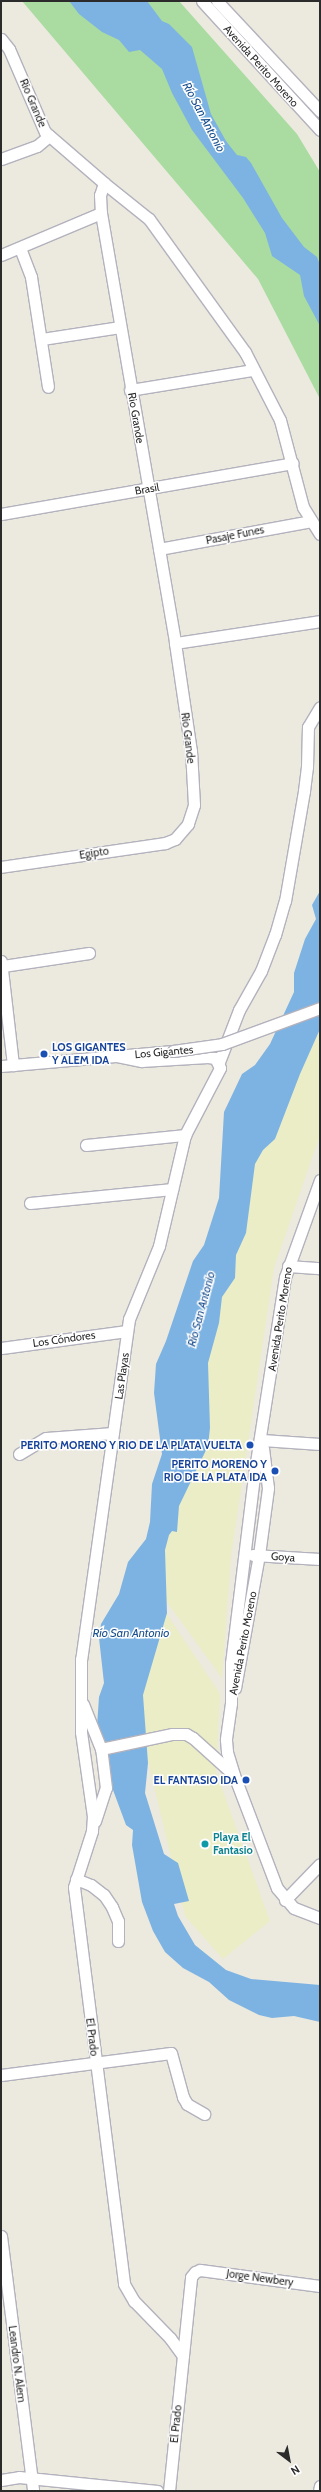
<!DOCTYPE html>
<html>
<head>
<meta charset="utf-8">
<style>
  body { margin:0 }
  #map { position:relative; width:321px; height:2492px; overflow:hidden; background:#ece9df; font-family:Cabin,sans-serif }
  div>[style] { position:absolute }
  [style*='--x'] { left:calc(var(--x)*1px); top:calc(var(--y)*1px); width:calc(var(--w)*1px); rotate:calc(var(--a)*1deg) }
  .green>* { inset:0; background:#aadca1 }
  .sand>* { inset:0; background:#ebedc6 }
  .water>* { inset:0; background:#7db3e2 }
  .roads { filter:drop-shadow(1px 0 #b3b2bd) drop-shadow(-1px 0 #b3b2bd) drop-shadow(0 1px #b3b2bd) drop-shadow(0 -1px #b3b2bd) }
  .minor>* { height:11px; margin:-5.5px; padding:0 5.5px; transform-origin:5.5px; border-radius:5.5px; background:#fff }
  .bridges { filter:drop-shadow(1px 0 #b3b2bd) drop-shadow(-1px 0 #b3b2bd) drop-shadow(0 1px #b3b2bd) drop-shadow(0 -1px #b3b2bd) }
  .minor-bridge>* { height:11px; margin:-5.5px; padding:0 5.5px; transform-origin:5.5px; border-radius:5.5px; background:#fff }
  .dots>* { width:11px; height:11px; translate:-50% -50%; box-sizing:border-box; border:2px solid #fff; border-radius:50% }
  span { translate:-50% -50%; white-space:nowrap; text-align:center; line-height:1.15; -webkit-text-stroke:3px #fff; paint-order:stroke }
  .street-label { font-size:11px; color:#2b2b2b }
  .transit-label { font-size:11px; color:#164399; font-weight:700 }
  .left { translate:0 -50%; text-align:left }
  .right { translate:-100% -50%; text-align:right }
  .culture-label { font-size:11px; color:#0d838f; font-weight:700 }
  .water-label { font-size:12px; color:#1b508f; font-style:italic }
  .frame { position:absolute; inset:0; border:2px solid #2b2b2b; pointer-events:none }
  .north { position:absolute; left:269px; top:2440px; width:40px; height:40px; -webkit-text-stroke:3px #fff; paint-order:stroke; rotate:148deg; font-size:11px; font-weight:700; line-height:16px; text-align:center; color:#2b2b2b }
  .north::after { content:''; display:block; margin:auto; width:14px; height:18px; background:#2b2b2b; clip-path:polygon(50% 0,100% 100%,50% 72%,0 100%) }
</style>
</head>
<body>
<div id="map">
  <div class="green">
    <i style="clip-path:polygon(22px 1px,179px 1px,297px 134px,320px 172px,320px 399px,258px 279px)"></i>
  </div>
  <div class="sand">
    <i style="clip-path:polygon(320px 1023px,320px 1135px,274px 1268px,231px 1556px,222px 1678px,153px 1583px,201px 1365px,252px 1159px)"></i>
    <i style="clip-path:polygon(149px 1587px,220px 1694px,216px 1772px,270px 1921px,223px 1959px,185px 1916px,133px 1698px)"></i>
  </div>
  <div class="water">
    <i style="clip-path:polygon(69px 1px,147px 1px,162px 21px,169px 24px,192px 47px,211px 114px,226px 141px,237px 155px,246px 157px,251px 163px,282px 218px,304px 247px,317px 257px,320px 265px,320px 326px,304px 296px,300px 275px,272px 256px,265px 233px,243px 198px,192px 130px,172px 93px,162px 69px,140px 50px,129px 52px,119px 40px,102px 32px,79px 14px)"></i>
    <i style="clip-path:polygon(320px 891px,320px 1029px,300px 1074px,275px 1139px,263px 1150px,255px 1164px,246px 1233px,236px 1255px,235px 1278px,222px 1297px,219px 1323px,208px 1363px,210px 1428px,208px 1446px,179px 1506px,177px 1532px,172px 1531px,169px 1535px,165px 1550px,167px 1613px,143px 1695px,148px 1763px,145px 1793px,164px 1854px,178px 1863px,189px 1901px,174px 1904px,178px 1916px,195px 1945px,226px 1970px,251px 1979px,320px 1985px,320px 2022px,294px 2016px,272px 2018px,259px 2015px,229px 2000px,209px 1982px,183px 1968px,165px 1952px,153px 1931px,142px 1902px,132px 1845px,133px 1830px,126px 1825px,113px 1790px,97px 1726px,99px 1697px,104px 1683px,99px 1638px,101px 1624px,119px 1594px,128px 1562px,146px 1539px,150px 1522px,152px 1484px,162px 1454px,154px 1393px,156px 1364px,166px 1341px,193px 1261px,204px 1245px,219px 1198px,224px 1112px,242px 1074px,255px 1065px,270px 1044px,294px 992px,294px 973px,305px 939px,316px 919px,312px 905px)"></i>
  </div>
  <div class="roads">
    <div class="minor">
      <i style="--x:202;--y:1;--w:175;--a:47.5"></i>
      <i style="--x:217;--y:1;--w:151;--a:46.9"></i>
      <i style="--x:1;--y:39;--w:13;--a:51"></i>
      <i style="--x:9;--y:49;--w:90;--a:66.6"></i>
      <i style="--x:45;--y:132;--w:78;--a:40.8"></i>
      <i style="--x:104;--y:183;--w:13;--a:108"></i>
      <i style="--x:100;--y:195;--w:18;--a:87"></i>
      <i style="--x:101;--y:213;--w:436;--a:80.2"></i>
      <i style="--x:175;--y:643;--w:109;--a:81.6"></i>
      <i style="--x:191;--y:751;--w:54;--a:86.8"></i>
      <i style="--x:194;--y:805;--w:20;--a:108"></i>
      <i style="--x:188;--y:824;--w:20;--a:131"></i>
      <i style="--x:175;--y:839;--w:11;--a:158"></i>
      <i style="--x:165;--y:843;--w:166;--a:171.7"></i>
      <i style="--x:1;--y:159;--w:38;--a:-20"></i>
      <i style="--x:37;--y:146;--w:16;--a:-40"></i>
      <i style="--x:104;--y:183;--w:58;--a:38.7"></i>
      <i style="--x:149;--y:219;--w:164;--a:54.2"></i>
      <i style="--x:245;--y:352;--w:76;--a:62.8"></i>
      <i style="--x:280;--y:420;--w:90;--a:75.2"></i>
      <i style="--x:303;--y:507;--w:32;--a:58"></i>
      <i style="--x:20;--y:248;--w:31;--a:69"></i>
      <i style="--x:31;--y:277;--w:111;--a:81.2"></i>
      <i style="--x:1;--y:255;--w:108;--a:-22.8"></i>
      <i style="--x:42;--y:339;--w:79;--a:-8.7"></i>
      <i style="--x:130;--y:390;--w:124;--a:-9.3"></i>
      <i style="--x:1;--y:514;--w:296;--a:-9.9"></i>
      <i style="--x:159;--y:549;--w:155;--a:-10.4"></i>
      <i style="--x:175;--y:643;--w:147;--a:-8.6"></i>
      <i style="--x:1;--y:961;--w:105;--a:83.4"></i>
      <i style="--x:3;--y:966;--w:87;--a:-8.6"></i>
      <i style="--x:117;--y:1056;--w:25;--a:12"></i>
      <i style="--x:141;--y:1061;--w:67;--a:-3.4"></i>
      <i style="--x:208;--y:1057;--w:7;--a:8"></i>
      <i style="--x:215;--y:1058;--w:11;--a:63"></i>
      <i style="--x:220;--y:1068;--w:76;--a:117.6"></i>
      <i style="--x:185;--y:1135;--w:114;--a:103.2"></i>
      <i style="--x:159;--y:1246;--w:79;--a:112.3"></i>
      <i style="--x:129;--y:1319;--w:343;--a:98"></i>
      <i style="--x:81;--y:1659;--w:73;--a:90"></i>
      <i style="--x:81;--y:1732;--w:85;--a:81.9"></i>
      <i style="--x:93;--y:1816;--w:15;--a:94"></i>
      <i style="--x:92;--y:1831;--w:59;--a:107.8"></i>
      <i style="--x:74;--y:1887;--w:400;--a:82.8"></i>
      <i style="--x:124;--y:2284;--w:20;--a:60"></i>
      <i style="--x:134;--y:2301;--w:52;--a:45.8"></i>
      <i style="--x:170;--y:2338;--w:22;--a:54"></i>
      <i style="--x:219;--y:1062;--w:56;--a:-69"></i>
      <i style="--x:239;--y:1010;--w:45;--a:-60.6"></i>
      <i style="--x:261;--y:971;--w:39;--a:-69"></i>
      <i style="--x:275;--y:935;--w:35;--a:-74"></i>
      <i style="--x:285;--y:901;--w:112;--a:-80.2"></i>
      <i style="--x:304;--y:791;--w:24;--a:-83"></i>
      <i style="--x:307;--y:767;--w:40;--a:-88.6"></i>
      <i style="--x:308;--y:727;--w:23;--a:-59"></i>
      <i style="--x:1;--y:1066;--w:173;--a:-5"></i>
      <i style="--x:86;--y:1145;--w:100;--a:-5.8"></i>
      <i style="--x:320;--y:1180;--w:103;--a:109.8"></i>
      <i style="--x:285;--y:1277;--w:201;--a:98.9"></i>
      <i style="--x:254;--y:1476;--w:188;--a:97"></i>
      <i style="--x:231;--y:1663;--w:40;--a:90"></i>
      <i style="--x:231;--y:1703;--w:37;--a:98"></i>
      <i style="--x:226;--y:1740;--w:12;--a:85"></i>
      <i style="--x:227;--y:1752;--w:24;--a:73"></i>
      <i style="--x:234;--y:1775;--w:121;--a:69.2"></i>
      <i style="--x:277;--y:1888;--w:26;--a:50"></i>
      <i style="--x:294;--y:1908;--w:28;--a:21"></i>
      <i style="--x:30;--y:1203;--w:143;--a:-5.6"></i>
      <i style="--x:288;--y:1266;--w:32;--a:4"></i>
      <i style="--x:1;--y:1348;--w:127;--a:-7.7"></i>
      <i style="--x:262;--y:1440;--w:58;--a:3.9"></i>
      <i style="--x:19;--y:1454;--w:31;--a:-31"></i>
      <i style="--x:46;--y:1438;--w:67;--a:-4.3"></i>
      <i style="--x:253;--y:1555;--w:67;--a:3.4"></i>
      <i style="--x:235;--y:1688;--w:135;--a:-79.8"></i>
      <i style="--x:259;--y:1555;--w:68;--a:-82.3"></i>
      <i style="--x:268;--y:1488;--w:40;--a:-97.1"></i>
      <i style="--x:83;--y:1704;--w:48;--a:68.2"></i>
      <i style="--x:101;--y:1749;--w:73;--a:-11.9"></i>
      <i style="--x:172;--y:1734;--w:14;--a:0"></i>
      <i style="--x:186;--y:1734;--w:8;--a:30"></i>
      <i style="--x:193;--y:1738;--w:54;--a:42"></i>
      <i style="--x:95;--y:1821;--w:35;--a:-72"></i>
      <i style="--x:106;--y:1788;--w:39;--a:-97"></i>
      <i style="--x:76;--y:1879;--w:16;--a:22"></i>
      <i style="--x:91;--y:1885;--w:16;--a:38"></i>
      <i style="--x:104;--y:1895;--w:14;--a:56"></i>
      <i style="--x:112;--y:1907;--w:15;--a:67"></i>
      <i style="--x:118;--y:1921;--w:20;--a:90"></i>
      <i style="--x:285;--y:1900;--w:50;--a:-45.8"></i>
      <i style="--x:1;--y:2075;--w:171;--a:-7.4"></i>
      <i style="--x:171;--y:2053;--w:46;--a:74.7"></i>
      <i style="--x:183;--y:2097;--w:8;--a:60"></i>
      <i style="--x:187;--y:2104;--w:20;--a:30"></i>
      <i style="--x:1;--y:2236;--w:257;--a:82.8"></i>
      <i style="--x:1;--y:2480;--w:18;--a:-9"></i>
      <i style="--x:19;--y:2477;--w:139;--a:5.8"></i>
      <i style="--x:169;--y:2491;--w:215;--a:-84.1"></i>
      <i style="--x:191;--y:2277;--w:6;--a:-51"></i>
      <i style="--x:195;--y:2272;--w:5;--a:-22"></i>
      <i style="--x:200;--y:2270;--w:121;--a:7.6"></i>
      <i style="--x:319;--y:2491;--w:5;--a:-79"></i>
    </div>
  </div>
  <div class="bridges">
    <div class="minor-bridge">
      <i style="--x:173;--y:1051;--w:49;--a:-8.1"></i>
      <i style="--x:222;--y:1044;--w:104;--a:-20.2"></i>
    </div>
  </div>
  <div class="dots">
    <i style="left:44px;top:1054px;background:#1a4fb4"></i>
    <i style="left:250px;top:1445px;background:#1a4fb4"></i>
    <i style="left:275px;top:1471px;background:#1a4fb4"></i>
    <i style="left:246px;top:1780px;background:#1a4fb4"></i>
    <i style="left:205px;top:1844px;background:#0f9aa8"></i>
  </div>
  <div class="street-label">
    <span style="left:261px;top:66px;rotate:48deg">Avenida Perito Moreno</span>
    <span style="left:33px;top:103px;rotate:67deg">Rio Grande</span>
    <span style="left:136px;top:418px;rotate:80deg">Rio Grande</span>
    <span style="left:147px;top:489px;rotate:-10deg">Brasil</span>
    <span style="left:235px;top:535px;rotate:-11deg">Pasaje Funes</span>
    <span style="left:188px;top:738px;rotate:83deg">Rio Grande</span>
    <span style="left:94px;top:853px;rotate:-9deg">Egipto</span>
    <span style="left:164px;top:1052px;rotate:-5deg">Los Gigantes</span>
    <span style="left:280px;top:1319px;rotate:-81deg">Avenida Perito Moreno</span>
    <span style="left:64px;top:1339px;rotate:-8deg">Los Cóndores</span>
    <span style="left:122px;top:1376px;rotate:-82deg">Las Playas</span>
    <span style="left:283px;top:1557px;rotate:4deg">Goya</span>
    <span style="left:243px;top:1643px;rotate:-79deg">Avenida Perito Moreno</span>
    <span style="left:92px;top:2037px;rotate:83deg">El Prado</span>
    <span style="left:260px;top:2278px;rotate:8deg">Jorge Newbery</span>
    <span style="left:17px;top:2364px;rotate:83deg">Leandro N. Alem</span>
    <span style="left:176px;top:2424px;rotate:-84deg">El Prado</span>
  </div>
  <div class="transit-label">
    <span class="left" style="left:52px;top:1054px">LOS GIGANTES<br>Y ALEM IDA</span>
    <span class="right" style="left:242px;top:1445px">PERITO MORENO Y RIO DE LA PLATA VUELTA</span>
    <span class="right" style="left:267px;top:1471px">PERITO MORENO Y<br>RIO DE LA PLATA IDA</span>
    <span class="right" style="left:238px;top:1780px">EL FANTASIO IDA</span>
  </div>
  <div class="culture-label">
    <span class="left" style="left:213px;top:1844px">Playa El<br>Fantasio</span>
  </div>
  <div class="water-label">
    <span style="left:204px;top:117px;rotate:62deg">Río San Antonio</span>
    <span style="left:201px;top:1309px;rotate:-75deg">Río San Antonio</span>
    <span style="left:131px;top:1633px">Río San Antonio</span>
  </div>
  <div class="frame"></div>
  <div class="north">N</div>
</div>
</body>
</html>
